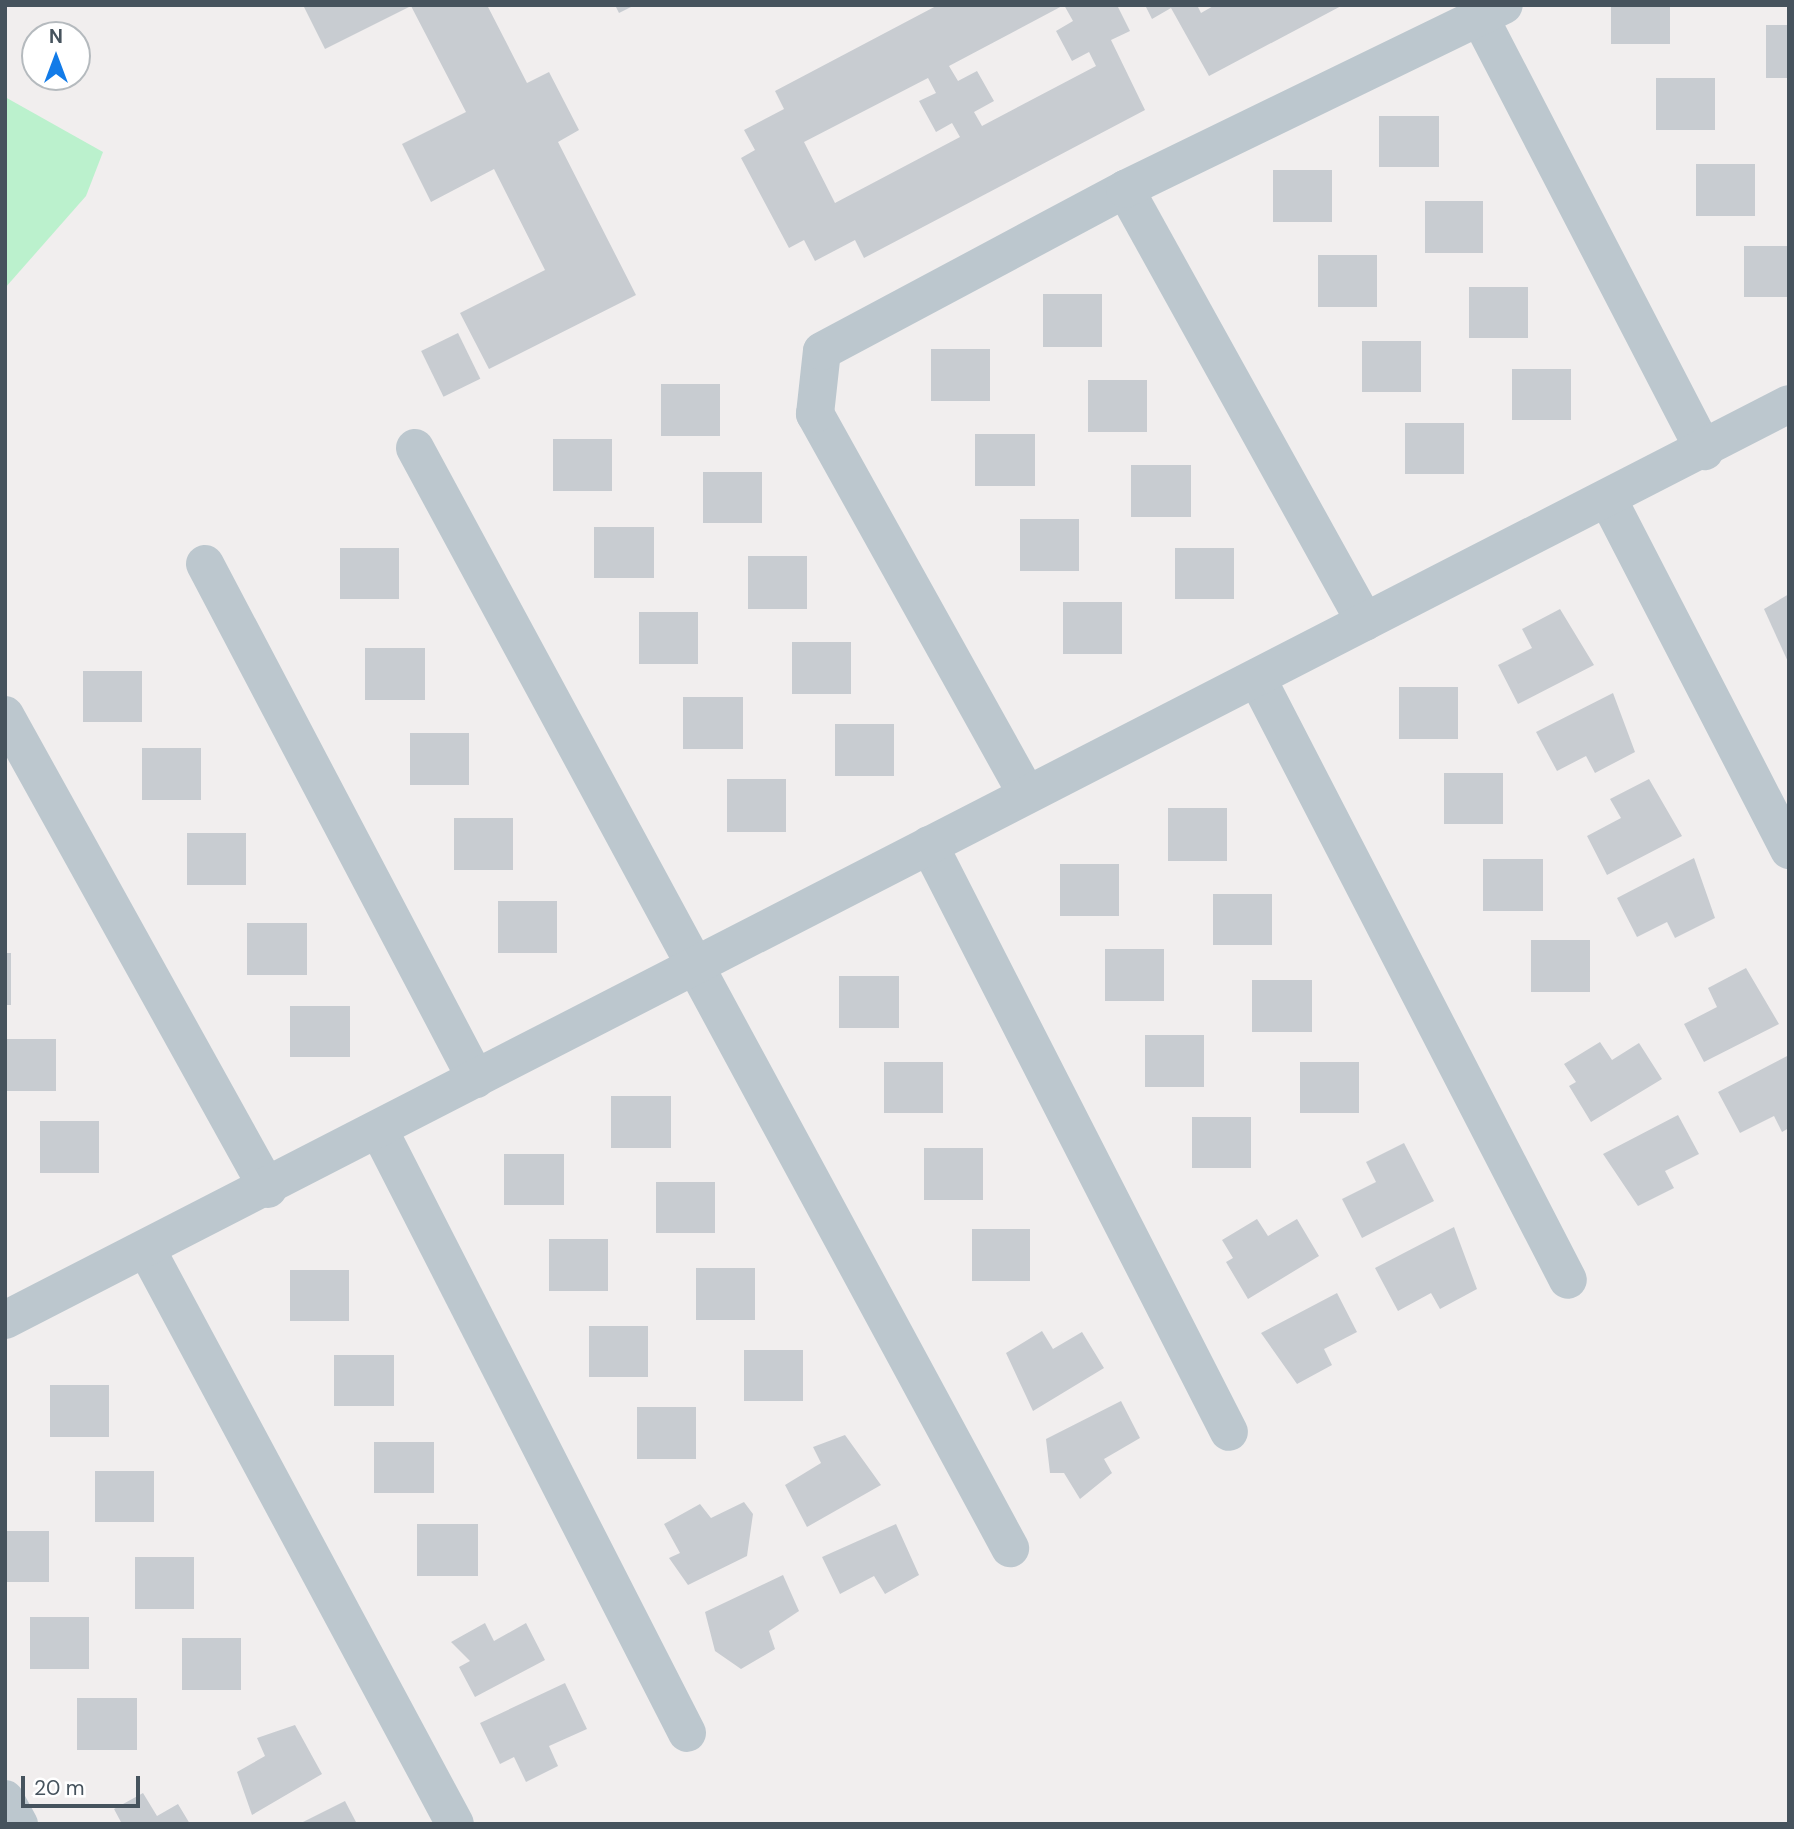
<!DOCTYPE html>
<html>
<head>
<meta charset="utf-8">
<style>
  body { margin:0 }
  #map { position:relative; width:1794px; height:1829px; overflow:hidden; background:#f1eeee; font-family:"DM Sans",sans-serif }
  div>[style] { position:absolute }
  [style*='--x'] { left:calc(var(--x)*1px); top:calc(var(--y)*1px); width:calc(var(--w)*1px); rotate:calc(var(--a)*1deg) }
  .green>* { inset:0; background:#bbf1cd }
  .building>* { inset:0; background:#c8ccd1; transform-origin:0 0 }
  .minor>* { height:38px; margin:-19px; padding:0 19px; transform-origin:19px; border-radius:19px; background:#bcc7ce }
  span { translate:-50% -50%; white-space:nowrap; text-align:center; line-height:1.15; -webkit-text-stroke:6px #fff; paint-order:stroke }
  .frame { position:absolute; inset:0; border:7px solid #46535d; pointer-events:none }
  .north { position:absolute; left:21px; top:21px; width:70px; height:70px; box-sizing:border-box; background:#fff; border:2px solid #b5babe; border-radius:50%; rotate:0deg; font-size:19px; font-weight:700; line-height:28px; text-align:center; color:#46535d }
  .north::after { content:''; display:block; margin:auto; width:24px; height:32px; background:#127be8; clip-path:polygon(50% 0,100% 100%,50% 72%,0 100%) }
  .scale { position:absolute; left:21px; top:1776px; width:119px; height:32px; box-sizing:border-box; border:4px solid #46535d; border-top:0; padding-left:9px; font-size:21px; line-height:24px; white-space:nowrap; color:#46535d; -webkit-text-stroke:5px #fff; paint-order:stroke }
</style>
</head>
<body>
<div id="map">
  <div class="green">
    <i style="clip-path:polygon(5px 97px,103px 152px,86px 196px,5px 288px)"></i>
  </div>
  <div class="building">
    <i style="clip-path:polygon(303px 5px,487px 5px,527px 83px,549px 72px,579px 130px,558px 142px,636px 295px,489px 369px,460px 313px,545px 270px,494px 169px,431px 202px,402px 144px,466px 112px,411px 6px,325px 49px)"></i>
    <i style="clip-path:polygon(615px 5px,635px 5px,619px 13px)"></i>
    <i style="clip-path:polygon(evenodd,938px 5px,1117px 5px,1130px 31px,1111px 40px,1145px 110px,864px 258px,855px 240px,815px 261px,804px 240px,789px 248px,741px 158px,755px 150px,744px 130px,784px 109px,775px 91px,938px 5px,1064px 5px,1073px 21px,1056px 31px,1072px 61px,1089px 52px,1096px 66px,982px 126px,974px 112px,994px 101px,977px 71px,958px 81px,949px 66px,1064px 5px,938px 5px,928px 78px,936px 93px,919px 101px,936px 132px,952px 123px,960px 137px,835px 203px,804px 142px,928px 78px)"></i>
    <i style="clip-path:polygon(1145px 5px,1197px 5px,1201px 13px,1215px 5px,1343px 5px,1209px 76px,1171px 8px,1152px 19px)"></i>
    <i style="left:1611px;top:5px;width:59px;height:39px"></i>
    <i style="left:1766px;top:25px;width:23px;height:53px"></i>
    <i style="left:1656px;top:78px;width:59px;height:52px"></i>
    <i style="left:1379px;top:116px;width:60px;height:51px"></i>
    <i style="left:1696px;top:164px;width:59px;height:52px"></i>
    <i style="left:1273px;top:170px;width:59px;height:52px"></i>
    <i style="left:1425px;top:201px;width:58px;height:52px"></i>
    <i style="left:1744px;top:246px;width:45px;height:51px"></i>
    <i style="left:1318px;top:255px;width:59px;height:52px"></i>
    <i style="left:1469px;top:287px;width:59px;height:51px"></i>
    <i style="left:1043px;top:294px;width:59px;height:53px"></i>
    <i style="left:458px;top:333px;width:51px;height:41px;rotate:64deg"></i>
    <i style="left:1362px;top:341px;width:59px;height:51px"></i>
    <i style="left:931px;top:349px;width:59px;height:52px"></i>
    <i style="left:1512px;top:369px;width:59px;height:51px"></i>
    <i style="left:1088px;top:380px;width:59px;height:52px"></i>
    <i style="left:661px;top:384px;width:59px;height:52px"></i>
    <i style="left:1405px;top:423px;width:59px;height:51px"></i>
    <i style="left:975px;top:434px;width:60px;height:52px"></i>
    <i style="left:553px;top:439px;width:59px;height:52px"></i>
    <i style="left:1131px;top:465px;width:60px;height:52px"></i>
    <i style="left:703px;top:472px;width:59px;height:51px"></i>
    <i style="left:1020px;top:519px;width:59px;height:52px"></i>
    <i style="left:594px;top:527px;width:60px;height:51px"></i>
    <i style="left:340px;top:548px;width:59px;height:51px"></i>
    <i style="left:1175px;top:548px;width:59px;height:51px"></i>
    <i style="left:748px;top:556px;width:59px;height:53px"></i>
    <i style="clip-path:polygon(1789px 594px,1789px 664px,1764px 609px)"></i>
    <i style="left:1063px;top:602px;width:59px;height:52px"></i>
    <i style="clip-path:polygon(1560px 609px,1594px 665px,1518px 704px,1498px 665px,1532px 648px,1522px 629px)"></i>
    <i style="left:639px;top:612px;width:59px;height:52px"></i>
    <i style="left:792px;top:642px;width:59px;height:52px"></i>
    <i style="left:365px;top:648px;width:60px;height:52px"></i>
    <i style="left:83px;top:671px;width:59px;height:51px"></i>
    <i style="left:1399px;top:687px;width:59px;height:52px"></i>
    <i style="clip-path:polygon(1613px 693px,1635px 752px,1595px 773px,1586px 756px,1557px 771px,1536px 732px)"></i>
    <i style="left:683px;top:697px;width:60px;height:52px"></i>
    <i style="left:835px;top:724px;width:59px;height:52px"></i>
    <i style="left:410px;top:733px;width:59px;height:52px"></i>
    <i style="left:142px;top:748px;width:59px;height:52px"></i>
    <i style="left:1444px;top:773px;width:59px;height:51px"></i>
    <i style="left:727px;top:779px;width:59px;height:53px"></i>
    <i style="clip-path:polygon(1649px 779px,1682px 836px,1607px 875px,1587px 836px,1621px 818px,1610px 799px)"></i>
    <i style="left:1168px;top:808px;width:59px;height:53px"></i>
    <i style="left:454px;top:818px;width:59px;height:52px"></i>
    <i style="left:187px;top:833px;width:59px;height:52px"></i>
    <i style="clip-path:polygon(1694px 858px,1715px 918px,1675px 938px,1667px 922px,1637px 937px,1617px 898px)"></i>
    <i style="left:1483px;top:859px;width:60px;height:52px"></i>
    <i style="left:1060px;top:864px;width:59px;height:52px"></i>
    <i style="left:1213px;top:894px;width:59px;height:51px"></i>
    <i style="left:498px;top:901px;width:59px;height:52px"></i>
    <i style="left:247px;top:923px;width:60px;height:52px"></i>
    <i style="left:1531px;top:940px;width:59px;height:52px"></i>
    <i style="left:1105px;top:949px;width:59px;height:52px"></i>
    <i style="left:5px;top:953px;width:6px;height:52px"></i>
    <i style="clip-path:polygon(1746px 968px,1779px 1024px,1704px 1062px,1684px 1024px,1717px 1007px,1708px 988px)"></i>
    <i style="left:839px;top:976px;width:60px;height:52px"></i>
    <i style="left:1252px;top:980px;width:60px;height:52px"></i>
    <i style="left:290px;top:1006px;width:60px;height:51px"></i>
    <i style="left:1145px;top:1035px;width:59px;height:52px"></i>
    <i style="left:5px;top:1039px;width:51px;height:52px"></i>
    <i style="clip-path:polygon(1600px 1042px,1612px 1060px,1639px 1043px,1662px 1079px,1591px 1122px,1569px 1086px,1576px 1082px,1564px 1064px)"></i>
    <i style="clip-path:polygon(1789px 1055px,1789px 1128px,1782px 1132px,1774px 1116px,1740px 1133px,1718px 1092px)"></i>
    <i style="left:884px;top:1062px;width:59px;height:51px"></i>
    <i style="left:1300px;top:1062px;width:59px;height:51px"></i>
    <i style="left:611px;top:1096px;width:60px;height:52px"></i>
    <i style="clip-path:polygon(1678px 1115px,1699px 1154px,1665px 1171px,1674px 1188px,1638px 1206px,1603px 1154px)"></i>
    <i style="left:1192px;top:1117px;width:59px;height:51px"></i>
    <i style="left:40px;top:1121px;width:59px;height:52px"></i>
    <i style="clip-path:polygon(1404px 1143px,1434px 1201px,1362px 1238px,1342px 1199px,1376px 1182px,1366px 1162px)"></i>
    <i style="left:924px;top:1148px;width:59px;height:52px"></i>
    <i style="left:504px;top:1154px;width:60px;height:51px"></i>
    <i style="left:656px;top:1182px;width:59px;height:51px"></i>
    <i style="clip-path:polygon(1257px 1219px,1268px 1236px,1297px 1219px,1319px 1256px,1248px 1299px,1226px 1262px,1233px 1258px,1222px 1240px)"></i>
    <i style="clip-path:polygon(1454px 1227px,1477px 1289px,1440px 1309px,1431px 1293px,1398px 1311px,1375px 1268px)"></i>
    <i style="left:972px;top:1229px;width:58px;height:52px"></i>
    <i style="left:549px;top:1239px;width:59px;height:52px"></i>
    <i style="left:696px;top:1268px;width:59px;height:52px"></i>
    <i style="left:290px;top:1270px;width:59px;height:51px"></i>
    <i style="clip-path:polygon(1337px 1293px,1357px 1332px,1324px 1349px,1332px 1365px,1297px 1384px,1261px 1333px)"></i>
    <i style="left:589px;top:1326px;width:59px;height:51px"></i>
    <i style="clip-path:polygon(1042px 1331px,1053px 1349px,1082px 1332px,1104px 1368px,1033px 1411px,1006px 1353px)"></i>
    <i style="left:744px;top:1350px;width:59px;height:51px"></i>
    <i style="left:334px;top:1355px;width:60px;height:51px"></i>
    <i style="left:50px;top:1385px;width:59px;height:52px"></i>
    <i style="clip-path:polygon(1121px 1401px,1140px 1438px,1104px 1459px,1112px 1473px,1080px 1499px,1064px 1473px,1050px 1473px,1046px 1439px)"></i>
    <i style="left:637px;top:1407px;width:59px;height:52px"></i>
    <i style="clip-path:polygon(845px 1435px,881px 1485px,807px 1527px,785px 1485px,821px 1463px,813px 1447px)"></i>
    <i style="left:374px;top:1442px;width:60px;height:51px"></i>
    <i style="left:95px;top:1471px;width:59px;height:51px"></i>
    <i style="clip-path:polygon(744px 1502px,753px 1514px,747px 1556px,688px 1585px,669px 1558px,680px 1553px,664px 1524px,700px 1504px,711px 1518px)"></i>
    <i style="left:478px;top:1524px;width:52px;height:61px;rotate:90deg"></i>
    <i style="clip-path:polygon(896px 1524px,919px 1575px,885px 1594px,874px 1576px,840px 1594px,822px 1557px)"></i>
    <i style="left:5px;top:1531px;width:44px;height:51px"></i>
    <i style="left:135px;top:1557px;width:59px;height:52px"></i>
    <i style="clip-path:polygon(783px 1575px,799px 1611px,769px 1631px,775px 1649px,741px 1669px,715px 1651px,705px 1612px)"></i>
    <i style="left:30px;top:1617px;width:59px;height:52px"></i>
    <i style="clip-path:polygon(485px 1623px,494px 1641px,526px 1623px,545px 1660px,475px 1697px,459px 1667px,470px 1661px,451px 1642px)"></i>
    <i style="left:182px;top:1638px;width:59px;height:52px"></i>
    <i style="clip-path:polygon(565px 1683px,587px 1729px,549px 1746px,558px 1766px,526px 1782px,514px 1757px,500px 1764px,480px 1723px)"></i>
    <i style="left:77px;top:1698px;width:60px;height:52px"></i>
    <i style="clip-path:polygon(295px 1725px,322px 1774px,252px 1815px,237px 1772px,265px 1756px,257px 1738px)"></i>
    <i style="clip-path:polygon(143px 1793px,157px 1816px,178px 1804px,190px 1824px,122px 1824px,114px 1809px)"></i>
    <i style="clip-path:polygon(345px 1801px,357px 1824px,299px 1824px)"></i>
  </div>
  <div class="minor">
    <i style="--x:1480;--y:18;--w:488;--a:62.6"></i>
    <i style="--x:1125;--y:189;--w:495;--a:61"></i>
    <i style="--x:415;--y:448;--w:1251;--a:61.59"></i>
    <i style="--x:1609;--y:501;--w:393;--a:62.7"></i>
    <i style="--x:205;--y:564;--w:582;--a:62.25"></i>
    <i style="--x:1258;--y:680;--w:675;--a:62.68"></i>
    <i style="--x:5;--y:715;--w:542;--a:60.98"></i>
    <i style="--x:1026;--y:793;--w:434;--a:-119.1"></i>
    <i style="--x:815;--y:414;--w:63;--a:-83.7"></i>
    <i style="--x:822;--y:351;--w:344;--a:-28.1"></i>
    <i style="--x:1125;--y:189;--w:421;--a:-25.9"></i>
    <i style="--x:929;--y:845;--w:659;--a:62.93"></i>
    <i style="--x:379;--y:1130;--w:677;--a:62.94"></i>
    <i style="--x:148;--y:1252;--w:649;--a:61.78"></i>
    <i style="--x:5;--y:1320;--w:2005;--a:-27.18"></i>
    <i style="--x:5;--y:1799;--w:29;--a:61"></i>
  </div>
  <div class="frame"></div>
  <div class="north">N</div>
  <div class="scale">20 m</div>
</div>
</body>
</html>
